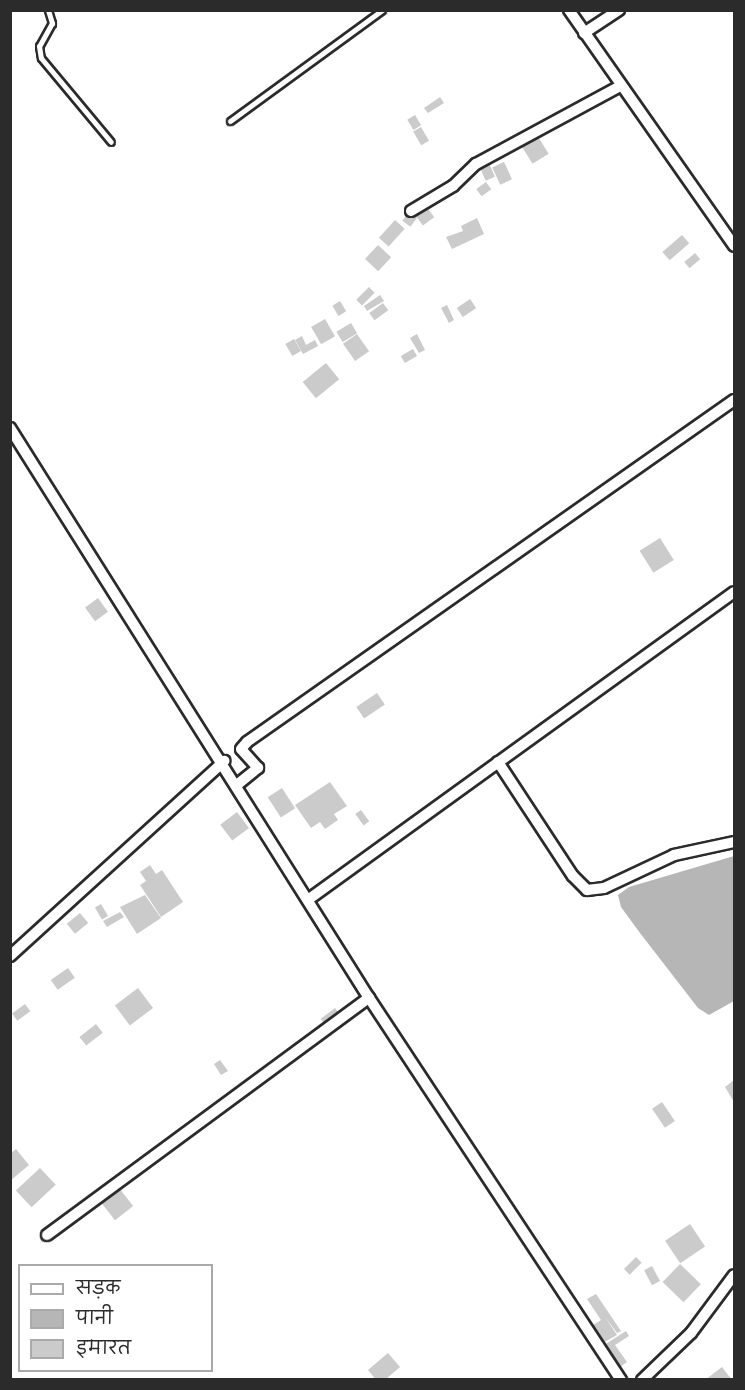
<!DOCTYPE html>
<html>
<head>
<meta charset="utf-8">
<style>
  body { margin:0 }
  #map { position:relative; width:745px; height:1390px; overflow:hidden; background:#fff; font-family:"Balsamiq Sans","Playpen Sans Deva",sans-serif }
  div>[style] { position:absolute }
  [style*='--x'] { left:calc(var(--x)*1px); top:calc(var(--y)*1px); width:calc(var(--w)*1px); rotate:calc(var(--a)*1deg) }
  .water>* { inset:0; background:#b6b6b6 }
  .building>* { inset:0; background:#cbcbcb; transform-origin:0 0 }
  .roads { filter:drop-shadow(2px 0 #2b2b2b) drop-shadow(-2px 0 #2b2b2b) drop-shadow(0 2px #2b2b2b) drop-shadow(0 -2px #2b2b2b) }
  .service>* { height:5px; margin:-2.5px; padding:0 2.5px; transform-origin:2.5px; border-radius:2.5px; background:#fff }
  .minor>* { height:10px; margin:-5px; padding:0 5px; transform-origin:5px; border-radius:5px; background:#fff }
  span { translate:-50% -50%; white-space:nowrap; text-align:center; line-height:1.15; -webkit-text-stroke:4.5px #fff; paint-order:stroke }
  .frame { position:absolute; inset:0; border:12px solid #2b2b2b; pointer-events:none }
  .legend { position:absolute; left:18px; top:1264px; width:195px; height:108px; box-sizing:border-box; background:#fff; border:2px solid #aaa; margin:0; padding:8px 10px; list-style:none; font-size:18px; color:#2b2b2b }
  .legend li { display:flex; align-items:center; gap:12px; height:30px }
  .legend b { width:30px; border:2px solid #aaa }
</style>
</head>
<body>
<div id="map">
  <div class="water">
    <i style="clip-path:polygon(734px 856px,734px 1001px,709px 1015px,698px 1008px,640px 933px,621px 907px,618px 895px,629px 887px)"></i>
  </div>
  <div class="building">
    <i style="clip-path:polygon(440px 97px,444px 103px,428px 113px,424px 108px)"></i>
    <i style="left:415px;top:115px;width:12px;height:9px;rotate:59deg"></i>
    <i style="left:421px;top:127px;width:16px;height:9px;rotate:60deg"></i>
    <i style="left:537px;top:135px;width:22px;height:19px;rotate:58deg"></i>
    <i style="left:504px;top:162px;width:19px;height:13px;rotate:65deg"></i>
    <i style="left:489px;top:163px;width:15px;height:10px;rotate:67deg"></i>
    <i style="left:486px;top:182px;width:9px;height:12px;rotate:54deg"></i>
    <i style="left:426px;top:206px;width:14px;height:14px;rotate:54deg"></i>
    <i style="left:409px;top:212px;width:10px;height:11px;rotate:37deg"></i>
    <i style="clip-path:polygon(477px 218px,484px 234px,452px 249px,446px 237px,463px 231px,461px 226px)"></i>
    <i style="left:395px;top:220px;width:13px;height:24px;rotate:42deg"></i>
    <i style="left:682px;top:235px;width:11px;height:26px;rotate:49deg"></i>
    <i style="left:378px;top:245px;width:18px;height:19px;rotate:43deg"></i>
    <i style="left:695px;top:253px;width:8px;height:14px;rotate:50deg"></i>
    <i style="left:369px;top:287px;width:8px;height:18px;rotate:45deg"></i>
    <i style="clip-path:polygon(380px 295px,384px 301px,367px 311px,364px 306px)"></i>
    <i style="left:470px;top:299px;width:11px;height:16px;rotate:56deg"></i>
    <i style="left:340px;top:301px;width:12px;height:9px;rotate:59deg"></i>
    <i style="left:383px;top:303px;width:9px;height:17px;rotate:54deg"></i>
    <i style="clip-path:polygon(447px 305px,454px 320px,449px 323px,441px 308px)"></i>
    <i style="left:325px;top:319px;width:20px;height:16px;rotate:60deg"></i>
    <i style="left:351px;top:323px;width:12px;height:17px;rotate:59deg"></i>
    <i style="left:357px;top:334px;width:21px;height:17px;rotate:55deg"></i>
    <i style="clip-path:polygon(417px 334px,425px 350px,419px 353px,410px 338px)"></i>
    <i style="clip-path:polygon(302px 336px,306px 345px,315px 340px,318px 346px,303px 354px,295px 340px)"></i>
    <i style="left:294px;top:339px;width:14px;height:10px;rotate:60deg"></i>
    <i style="left:413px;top:349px;width:8px;height:14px;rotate:60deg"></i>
    <i style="left:326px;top:363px;width:21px;height:30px;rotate:51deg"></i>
    <i style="left:660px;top:538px;width:26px;height:24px;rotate:58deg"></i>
    <i style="left:98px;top:598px;width:17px;height:16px;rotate:54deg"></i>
    <i style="left:377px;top:693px;width:14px;height:25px;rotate:56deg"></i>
    <i style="clip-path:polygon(330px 782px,347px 806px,334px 814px,338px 820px,325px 829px,320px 822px,311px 828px,295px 805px)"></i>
    <i style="left:282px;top:788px;width:24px;height:17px;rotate:57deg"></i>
    <i style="left:361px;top:810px;width:14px;height:7px;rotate:54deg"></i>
    <i style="left:237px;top:812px;width:20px;height:21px;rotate:53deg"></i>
    <i style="clip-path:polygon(150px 865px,156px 874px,162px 870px,183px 902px,161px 917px,140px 885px,146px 881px,140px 872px)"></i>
    <i style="clip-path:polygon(145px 895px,161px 918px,137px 934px,120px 907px)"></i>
    <i style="left:101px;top:904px;width:14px;height:7px;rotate:60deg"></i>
    <i style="clip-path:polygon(120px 912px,124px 917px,107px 927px,103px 921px)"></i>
    <i style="left:80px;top:913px;width:13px;height:17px;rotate:51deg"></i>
    <i style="left:68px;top:968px;width:12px;height:21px;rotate:55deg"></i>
    <i style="left:138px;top:988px;width:25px;height:29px;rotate:53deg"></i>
    <i style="left:25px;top:1004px;width:9px;height:16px;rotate:54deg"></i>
    <i style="left:335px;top:1008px;width:10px;height:18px;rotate:53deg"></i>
    <i style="left:96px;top:1024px;width:11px;height:21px;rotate:52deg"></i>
    <i style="clip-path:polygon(220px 1060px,228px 1071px,221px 1075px,214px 1064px)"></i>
    <i style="clip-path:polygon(734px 1080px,734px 1102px,725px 1087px)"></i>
    <i style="left:662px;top:1102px;width:23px;height:12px;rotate:56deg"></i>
    <i style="clip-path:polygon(16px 1149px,29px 1165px,10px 1181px,10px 1154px)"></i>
    <i style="left:40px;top:1168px;width:23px;height:33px;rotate:47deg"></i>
    <i style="left:119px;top:1188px;width:23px;height:23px;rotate:52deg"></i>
    <i style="left:690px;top:1224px;width:27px;height:30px;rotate:56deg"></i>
    <i style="left:636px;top:1257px;width:8px;height:17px;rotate:45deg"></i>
    <i style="left:680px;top:1264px;width:29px;height:25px;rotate:44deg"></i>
    <i style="left:652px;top:1266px;width:17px;height:9px;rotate:62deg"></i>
    <i style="clip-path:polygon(596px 1294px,621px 1331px,617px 1333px,605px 1317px,617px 1335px,601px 1344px,590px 1327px,601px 1320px,587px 1299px)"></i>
    <i style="clip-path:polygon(626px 1331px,629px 1336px,615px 1345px,627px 1362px,616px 1370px,601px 1347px)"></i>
    <i style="clip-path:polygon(388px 1353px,400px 1367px,385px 1380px,376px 1380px,368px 1370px)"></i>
    <i style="clip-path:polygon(722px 1367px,732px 1380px,705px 1380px)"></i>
  </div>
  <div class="roads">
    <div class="service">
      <i style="--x:48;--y:10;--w:14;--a:73"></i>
      <i style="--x:52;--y:23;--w:26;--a:119"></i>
      <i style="--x:39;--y:46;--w:12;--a:81"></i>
      <i style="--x:41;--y:58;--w:109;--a:50.2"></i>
      <i style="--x:230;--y:121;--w:188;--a:-36.1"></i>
    </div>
    <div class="minor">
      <i style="--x:569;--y:10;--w:288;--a:55"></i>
      <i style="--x:584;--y:33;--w:42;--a:-33.3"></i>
      <i style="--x:411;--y:211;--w:49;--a:-30.8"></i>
      <i style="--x:453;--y:186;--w:32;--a:-44"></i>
      <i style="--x:476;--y:164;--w:164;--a:-28.4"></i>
      <i style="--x:10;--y:428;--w:674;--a:57.8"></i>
      <i style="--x:369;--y:998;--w:458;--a:56.6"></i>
      <i style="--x:498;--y:762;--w:136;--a:56.7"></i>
      <i style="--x:573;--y:876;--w:20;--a:45"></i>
      <i style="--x:587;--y:890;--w:17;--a:-7"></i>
      <i style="--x:604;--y:888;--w:77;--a:-25.2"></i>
      <i style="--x:674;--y:855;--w:61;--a:-12.2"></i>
      <i style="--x:238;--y:784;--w:26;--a:-39"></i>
      <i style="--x:258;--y:768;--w:25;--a:-132"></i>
      <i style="--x:241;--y:749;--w:9;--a:-49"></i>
      <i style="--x:247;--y:742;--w:595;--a:-35.08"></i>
      <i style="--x:309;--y:899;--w:524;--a:-35.84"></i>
      <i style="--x:10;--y:956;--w:290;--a:-42.3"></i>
      <i style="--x:47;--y:1235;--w:400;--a:-36.4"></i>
      <i style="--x:642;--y:1380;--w:68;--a:-43.8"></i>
      <i style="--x:691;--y:1333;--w:72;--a:-53.4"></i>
    </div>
  </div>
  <div class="frame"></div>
  <ul class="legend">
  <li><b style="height:8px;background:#fff"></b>सड़क</li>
  <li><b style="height:16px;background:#b6b6b6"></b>पानी</li>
  <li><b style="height:16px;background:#cbcbcb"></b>इमारत</li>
  </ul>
</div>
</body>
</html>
